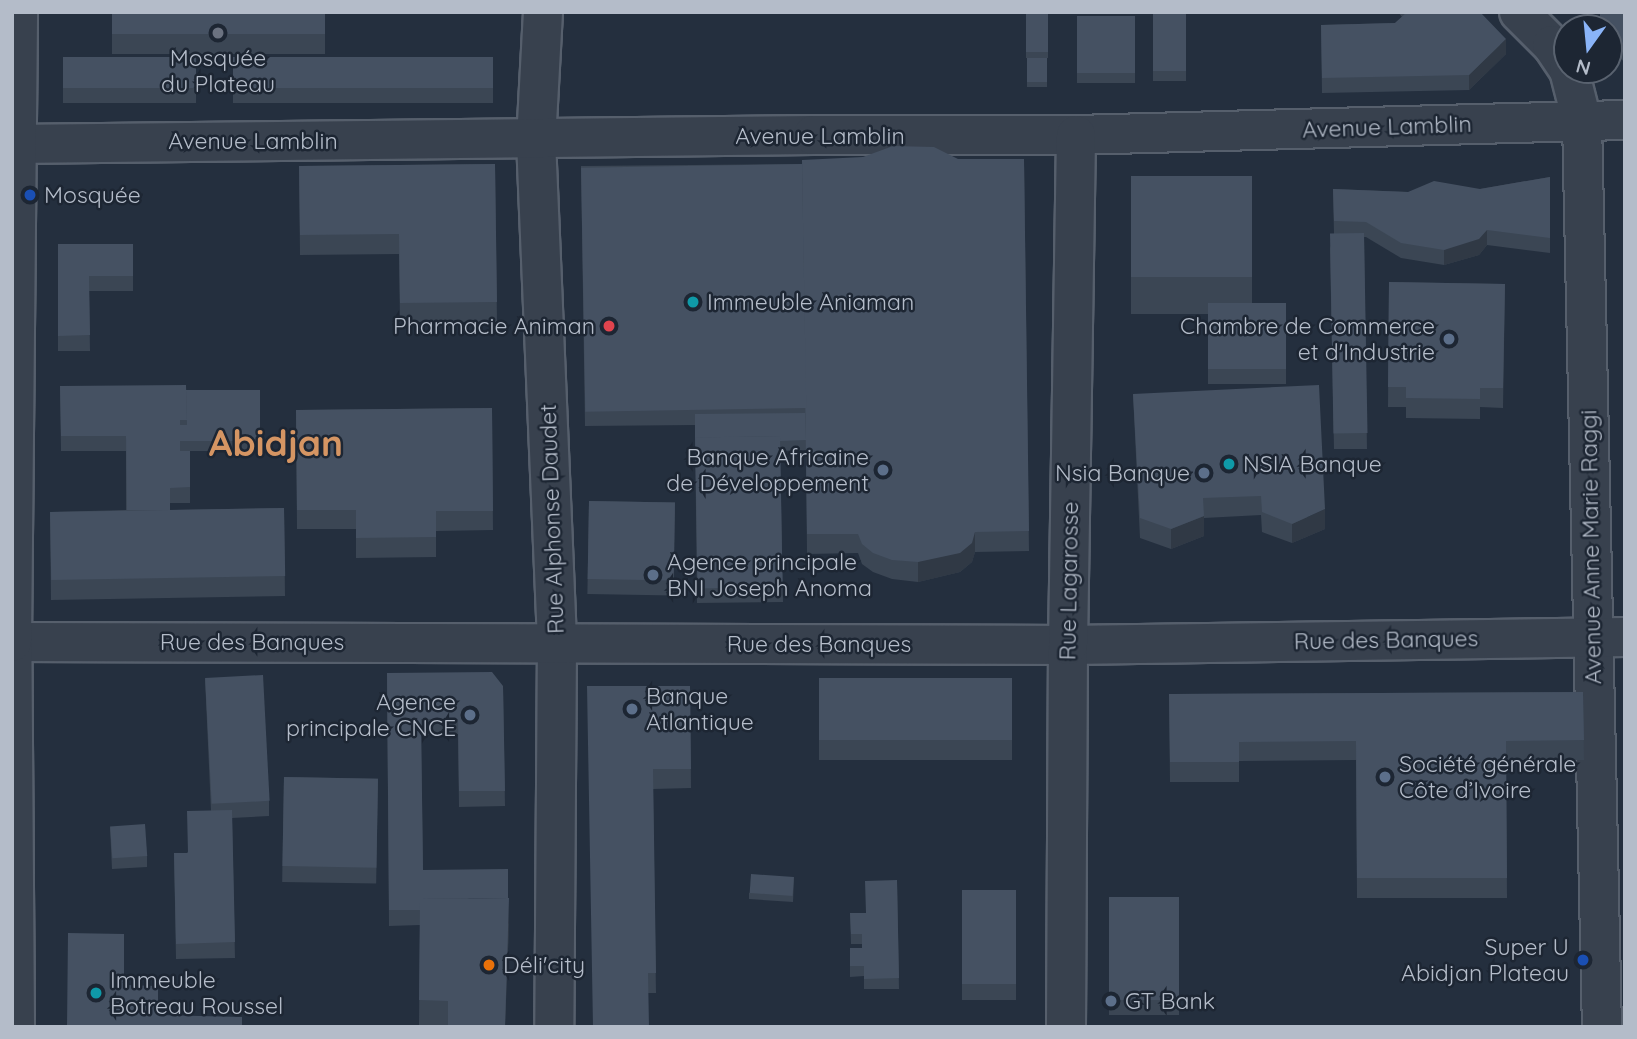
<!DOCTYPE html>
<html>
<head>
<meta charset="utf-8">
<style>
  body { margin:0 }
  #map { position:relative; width:1637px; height:1039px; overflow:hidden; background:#242f3e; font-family:Quicksand,sans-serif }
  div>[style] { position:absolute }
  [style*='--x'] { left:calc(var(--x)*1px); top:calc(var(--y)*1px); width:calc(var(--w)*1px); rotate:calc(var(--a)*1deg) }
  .roads { filter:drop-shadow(2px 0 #565f6c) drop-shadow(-2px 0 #565f6c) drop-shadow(0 2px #565f6c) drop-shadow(0 -2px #565f6c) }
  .minor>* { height:38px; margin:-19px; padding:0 19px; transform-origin:19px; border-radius:19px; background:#38414e }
  .wall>* { inset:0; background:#3b4654; transform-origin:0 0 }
  .shaded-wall>* { inset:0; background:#303945 }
  .building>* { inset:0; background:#455162; transform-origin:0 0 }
  .dots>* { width:19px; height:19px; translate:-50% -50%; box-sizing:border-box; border:4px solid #1d2633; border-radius:50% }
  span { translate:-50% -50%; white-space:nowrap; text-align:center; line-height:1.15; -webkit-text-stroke:5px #1d2633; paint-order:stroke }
  .poi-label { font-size:23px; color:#b4bcc9 }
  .left { translate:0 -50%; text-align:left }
  .right { translate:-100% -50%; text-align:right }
  .street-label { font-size:23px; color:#b4bcc9 }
  .town-label { font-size:37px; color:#d59563; font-weight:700 }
  .frame { position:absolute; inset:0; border:14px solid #b4bcc9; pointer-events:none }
  .north { position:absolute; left:1553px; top:14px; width:70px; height:70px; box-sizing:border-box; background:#1d2633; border:2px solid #59626f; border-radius:50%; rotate:195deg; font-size:19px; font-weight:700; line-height:28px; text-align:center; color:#b4bcc9 }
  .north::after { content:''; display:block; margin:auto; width:24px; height:32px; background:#8ab4f8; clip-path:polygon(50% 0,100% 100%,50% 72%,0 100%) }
</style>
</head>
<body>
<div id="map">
  <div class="roads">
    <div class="minor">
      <i style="--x:543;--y:12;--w:128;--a:93.1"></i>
      <i style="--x:536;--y:140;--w:502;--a:87.6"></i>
      <i style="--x:557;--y:642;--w:385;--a:90.4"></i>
      <i style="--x:1519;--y:12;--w:47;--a:45"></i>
      <i style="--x:1552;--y:45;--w:27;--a:56"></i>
      <i style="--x:1569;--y:70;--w:53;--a:75.7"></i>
      <i style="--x:1582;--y:121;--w:906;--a:88.74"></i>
      <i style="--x:12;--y:144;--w:801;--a:-0.64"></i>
      <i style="--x:813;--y:135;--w:263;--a:0"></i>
      <i style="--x:1076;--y:135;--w:549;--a:-1.57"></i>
      <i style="--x:12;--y:642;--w:1056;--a:0.16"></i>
      <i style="--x:1068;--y:645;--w:557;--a:-0.82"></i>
      <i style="--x:15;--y:1027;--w:385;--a:-90.4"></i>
      <i style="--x:12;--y:642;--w:630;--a:-89.45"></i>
      <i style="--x:1066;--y:1027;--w:382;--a:-89.7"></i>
      <i style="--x:1068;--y:645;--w:510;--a:-89.1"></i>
    </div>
  </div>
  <div class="wall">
    <i style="left:112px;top:12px;width:213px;height:42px"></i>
    <i style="clip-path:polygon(1398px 12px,1480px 12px,1506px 54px,1469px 90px,1322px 93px,1321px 25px,1395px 23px,1402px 17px)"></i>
    <i style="clip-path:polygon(1625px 12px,1625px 62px,1609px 51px,1609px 28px)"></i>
    <i style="left:1026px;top:13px;width:22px;height:45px"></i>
    <i style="left:1153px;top:13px;width:33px;height:68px"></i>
    <i style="left:1077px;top:16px;width:58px;height:67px"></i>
    <i style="left:63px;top:57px;width:133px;height:46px"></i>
    <i style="left:233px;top:57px;width:260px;height:46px"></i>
    <i style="left:1027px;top:58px;width:20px;height:29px"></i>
    <i style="clip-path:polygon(958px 159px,1024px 159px,1029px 551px,975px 552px,972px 562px,960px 572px,918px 582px,892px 579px,873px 572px,862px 564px,858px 553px,807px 554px,806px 450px,780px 451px,783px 602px,697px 603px,695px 425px,585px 426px,581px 166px,802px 164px)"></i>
    <i style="clip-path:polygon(495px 164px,497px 322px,400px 322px,399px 254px,300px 255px,299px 166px)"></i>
    <i style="clip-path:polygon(1131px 176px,1252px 176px,1252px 303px,1286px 303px,1286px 384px,1208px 384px,1208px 314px,1131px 314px)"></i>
    <i style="clip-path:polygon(1550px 177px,1550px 253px,1487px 245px,1479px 255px,1444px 265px,1401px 258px,1366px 237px,1364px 237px,1367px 449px,1334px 449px,1330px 249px,1334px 234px,1333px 189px,1408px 192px,1480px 189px)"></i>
    <i style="clip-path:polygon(58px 244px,133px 244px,133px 291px,89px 291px,90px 351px,58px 351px)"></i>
    <i style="clip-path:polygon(1389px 282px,1505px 284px,1503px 408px,1480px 407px,1480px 419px,1406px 418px,1406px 407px,1388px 407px)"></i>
    <i style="clip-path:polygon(60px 386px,186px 390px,260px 390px,260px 451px,190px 451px,190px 503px,170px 503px,170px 510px,284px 508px,285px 596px,51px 600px,50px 512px,126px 510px,126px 451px,61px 451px)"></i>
    <i style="clip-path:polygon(1133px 394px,1325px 529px,1292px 543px,1262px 532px,1261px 515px,1204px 518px,1204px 536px,1171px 549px,1140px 538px)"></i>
    <i style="clip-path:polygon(492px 408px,493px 530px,436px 531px,436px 557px,356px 558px,356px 529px,297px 529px,296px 410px)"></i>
    <i style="left:589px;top:501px;width:86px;height:93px;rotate:1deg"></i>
    <i style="clip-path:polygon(387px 673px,503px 686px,505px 806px,459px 807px,458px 734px,421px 735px,423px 870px,509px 924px,505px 1027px,419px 1025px,420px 925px,389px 926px)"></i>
    <i style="clip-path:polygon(205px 678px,269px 801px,269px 816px,232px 818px,235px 958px,176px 959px,174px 853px,187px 853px,211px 811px)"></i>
    <i style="left:819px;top:678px;width:193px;height:82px"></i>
    <i style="clip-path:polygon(587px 686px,690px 686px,691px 788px,653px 789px,656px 993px,648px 993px)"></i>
    <i style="clip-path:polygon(1583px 692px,1584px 760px,1506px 760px,1507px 898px,1357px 898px,1356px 760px,1239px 761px,1239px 782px,1170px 782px,1169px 694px)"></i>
    <i style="left:284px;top:777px;width:94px;height:105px;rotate:1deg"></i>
    <i style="clip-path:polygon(110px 827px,147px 856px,147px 867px,112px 869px)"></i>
    <i style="clip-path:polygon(794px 877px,793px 902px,749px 899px,749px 893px)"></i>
    <i style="clip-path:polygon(897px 880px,899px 989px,864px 989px,864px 976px,850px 977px,850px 948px,862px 948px,862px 944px,851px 944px,850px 913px,866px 913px)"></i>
    <i style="left:962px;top:890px;width:54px;height:110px"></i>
    <i style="left:1109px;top:897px;width:70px;height:118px"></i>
  </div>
  <div class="shaded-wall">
    <i style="clip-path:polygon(1506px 39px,1506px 54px,1469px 90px,1469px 75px)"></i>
    <i style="clip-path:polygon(1487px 230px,1487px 245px,1479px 255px,1444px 265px,1444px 250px)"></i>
    <i style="clip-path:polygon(1325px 509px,1325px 529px,1292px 543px,1292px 524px)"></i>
    <i style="clip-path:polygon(1204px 516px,1204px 536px,1171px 549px,1171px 529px)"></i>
    <i style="clip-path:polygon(975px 532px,975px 552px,972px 562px,960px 572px,918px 582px,918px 562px)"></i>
    <i style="clip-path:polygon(509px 898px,509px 924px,505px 1027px)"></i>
  </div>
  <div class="building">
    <i style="left:112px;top:12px;width:213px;height:22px"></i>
    <i style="clip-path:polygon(1407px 12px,1480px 12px,1506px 39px,1469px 75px,1322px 78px,1321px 25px,1395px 23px)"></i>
    <i style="clip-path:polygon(1600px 12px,1625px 12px,1625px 46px,1609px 35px,1609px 28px,1600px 28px)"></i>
    <i style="left:1026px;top:13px;width:22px;height:39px"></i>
    <i style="left:1153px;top:13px;width:33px;height:58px"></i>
    <i style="left:1077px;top:16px;width:58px;height:57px"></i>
    <i style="left:63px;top:57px;width:133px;height:31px"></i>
    <i style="left:233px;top:57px;width:260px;height:31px"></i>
    <i style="left:1027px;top:58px;width:20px;height:24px"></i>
    <i style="clip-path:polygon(893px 146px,934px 147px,958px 159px,1024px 159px,1029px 531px,975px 532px,972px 543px,960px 553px,918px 562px,892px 560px,873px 553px,862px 544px,858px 534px,807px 534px,802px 160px,863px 157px)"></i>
    <i style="clip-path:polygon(495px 164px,497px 302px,400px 303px,399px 234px,300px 235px,299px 166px)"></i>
    <i style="left:802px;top:164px;width:244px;height:221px;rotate:89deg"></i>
    <i style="left:1131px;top:176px;width:121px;height:101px"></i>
    <i style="clip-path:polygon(1550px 177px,1550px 238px,1487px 230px,1479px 239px,1444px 250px,1401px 243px,1366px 222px,1334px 221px,1333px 189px,1408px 192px,1434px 181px,1480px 189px)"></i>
    <i style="left:1364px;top:233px;width:200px;height:34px;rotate:89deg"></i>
    <i style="clip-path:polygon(58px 244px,133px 244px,133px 276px,89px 276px,90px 335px,58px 336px)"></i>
    <i style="clip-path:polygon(1389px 282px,1505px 284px,1503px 388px,1480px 388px,1480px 399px,1406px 398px,1406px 387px,1388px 387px)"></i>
    <i style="left:1208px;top:303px;width:78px;height:66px"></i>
    <i style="clip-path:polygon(186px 385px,187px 420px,180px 420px,180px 451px,190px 451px,190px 487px,170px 488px,170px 510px,127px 510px,126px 436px,61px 436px,60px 386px)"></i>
    <i style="clip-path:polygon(1319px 385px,1325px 509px,1292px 524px,1262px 512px,1261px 496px,1203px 498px,1204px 516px,1171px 529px,1140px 518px,1133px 394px)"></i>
    <i style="clip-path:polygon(186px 390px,260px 390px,260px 441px,180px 441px,180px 425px,187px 425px)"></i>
    <i style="clip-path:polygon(492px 408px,493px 511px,436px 511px,436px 537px,356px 538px,356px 510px,297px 510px,296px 410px)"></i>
    <i style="clip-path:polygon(805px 413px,806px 440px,780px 441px,780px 436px,695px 438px,695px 443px,695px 414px)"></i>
    <i style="left:780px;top:436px;width:151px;height:85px;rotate:89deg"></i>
    <i style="left:589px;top:501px;width:86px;height:78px;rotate:1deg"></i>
    <i style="left:284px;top:508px;width:68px;height:234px;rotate:89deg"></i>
    <i style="clip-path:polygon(492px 672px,503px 686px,505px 791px,459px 791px,458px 719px,421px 719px,423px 870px,508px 869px,508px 898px,420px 899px,420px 910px,389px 910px,387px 673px)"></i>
    <i style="left:263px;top:675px;width:126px;height:58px;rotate:87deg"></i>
    <i style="left:819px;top:678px;width:193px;height:62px"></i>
    <i style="clip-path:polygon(587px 686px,690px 686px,691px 769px,653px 769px,656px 973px,648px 973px,649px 1027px,593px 1027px)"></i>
    <i style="clip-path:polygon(1583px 692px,1584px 740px,1506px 741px,1507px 878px,1357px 878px,1356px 741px,1239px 742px,1239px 762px,1170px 762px,1169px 694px)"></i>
    <i style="left:284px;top:777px;width:94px;height:89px;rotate:1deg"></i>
    <i style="clip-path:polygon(232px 810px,235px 942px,176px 944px,174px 853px,188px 853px,187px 811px)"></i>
    <i style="left:145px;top:824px;width:32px;height:35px;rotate:86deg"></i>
    <i style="left:751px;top:874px;width:43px;height:19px;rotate:4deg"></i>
    <i style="clip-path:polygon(897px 880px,899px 978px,864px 979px,864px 966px,850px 966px,850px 948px,862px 948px,862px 934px,851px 934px,850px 913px,866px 913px,865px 881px)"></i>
    <i style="left:962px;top:890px;width:54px;height:94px"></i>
    <i style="left:1109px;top:897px;width:70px;height:103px"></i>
    <i style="clip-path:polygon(509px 898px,505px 1027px,376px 1027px,376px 1025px,448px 1026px,448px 1001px,419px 1000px,420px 899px)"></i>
    <i style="clip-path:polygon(68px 933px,124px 934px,124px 985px,158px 986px,158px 1015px,242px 1017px,242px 1027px,67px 1027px)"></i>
    <i style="clip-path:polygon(768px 1026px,768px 1027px,680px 1027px)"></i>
  </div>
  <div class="dots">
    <i style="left:218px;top:33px;background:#6b7280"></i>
    <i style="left:30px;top:195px;background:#1a4fb4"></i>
    <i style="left:693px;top:302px;background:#0f9aa8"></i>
    <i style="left:609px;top:326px;background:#e0444e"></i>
    <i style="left:1449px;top:339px;background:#5c6f8a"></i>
    <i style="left:1229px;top:464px;background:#0f9aa8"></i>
    <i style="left:883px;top:470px;background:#5c6f8a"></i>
    <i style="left:1204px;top:473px;background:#5c6f8a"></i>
    <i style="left:653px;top:575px;background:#5c6f8a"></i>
    <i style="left:632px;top:709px;background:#5c6f8a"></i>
    <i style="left:470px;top:715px;background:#5c6f8a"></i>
    <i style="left:1385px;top:777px;background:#5c6f8a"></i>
    <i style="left:1583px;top:960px;background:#1a4fb4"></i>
    <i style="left:489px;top:965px;background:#e8710a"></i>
    <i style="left:96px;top:993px;background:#0f9aa8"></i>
    <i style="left:1111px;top:1001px;background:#5c6f8a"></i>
  </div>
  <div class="poi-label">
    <span style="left:218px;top:71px">Mosquée<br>du Plateau</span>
    <span class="left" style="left:44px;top:195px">Mosquée</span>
    <span class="left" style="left:707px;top:302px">Immeuble Aniaman</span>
    <span class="right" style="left:595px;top:326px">Pharmacie Animan</span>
    <span class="right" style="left:1435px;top:339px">Chambre de Commerce<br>et d'Industrie</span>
    <span class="right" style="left:869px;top:470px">Banque Africaine<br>de Développement</span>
    <span class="left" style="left:1243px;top:464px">NSIA Banque</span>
    <span class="right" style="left:1190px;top:473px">Nsia Banque</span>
    <span class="left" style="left:667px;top:575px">Agence principale<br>BNI Joseph Anoma</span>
    <span class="left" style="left:646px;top:709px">Banque<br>Atlantique</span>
    <span class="right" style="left:456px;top:715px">Agence<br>principale CNCE</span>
    <span class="left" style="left:1399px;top:777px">Société générale<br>Côte d’Ivoire</span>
    <span class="right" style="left:1569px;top:960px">Super U<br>Abidjan Plateau</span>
    <span class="left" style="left:503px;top:965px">Déli'city</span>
    <span class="left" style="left:110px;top:993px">Immeuble<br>Botreau Roussel</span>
    <span class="left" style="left:1125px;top:1001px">GT Bank</span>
  </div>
  <div class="street-label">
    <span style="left:1387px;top:127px;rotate:-2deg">Avenue Lamblin</span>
    <span style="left:820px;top:136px">Avenue Lamblin</span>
    <span style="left:253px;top:141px">Avenue Lamblin</span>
    <span style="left:552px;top:519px;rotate:-92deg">Rue Alphonse Daudet</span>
    <span style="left:1591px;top:547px;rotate:-91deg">Avenue Anne Marie Raggi</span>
    <span style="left:1069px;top:581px;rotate:-89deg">Rue Lagarosse</span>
    <span style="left:1386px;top:640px;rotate:-1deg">Rue des Banques</span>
    <span style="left:252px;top:642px">Rue des Banques</span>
    <span style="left:819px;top:644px">Rue des Banques</span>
  </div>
  <div class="town-label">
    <span style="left:276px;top:442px">Abidjan</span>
  </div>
  <div class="frame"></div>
  <div class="north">N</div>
</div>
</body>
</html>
